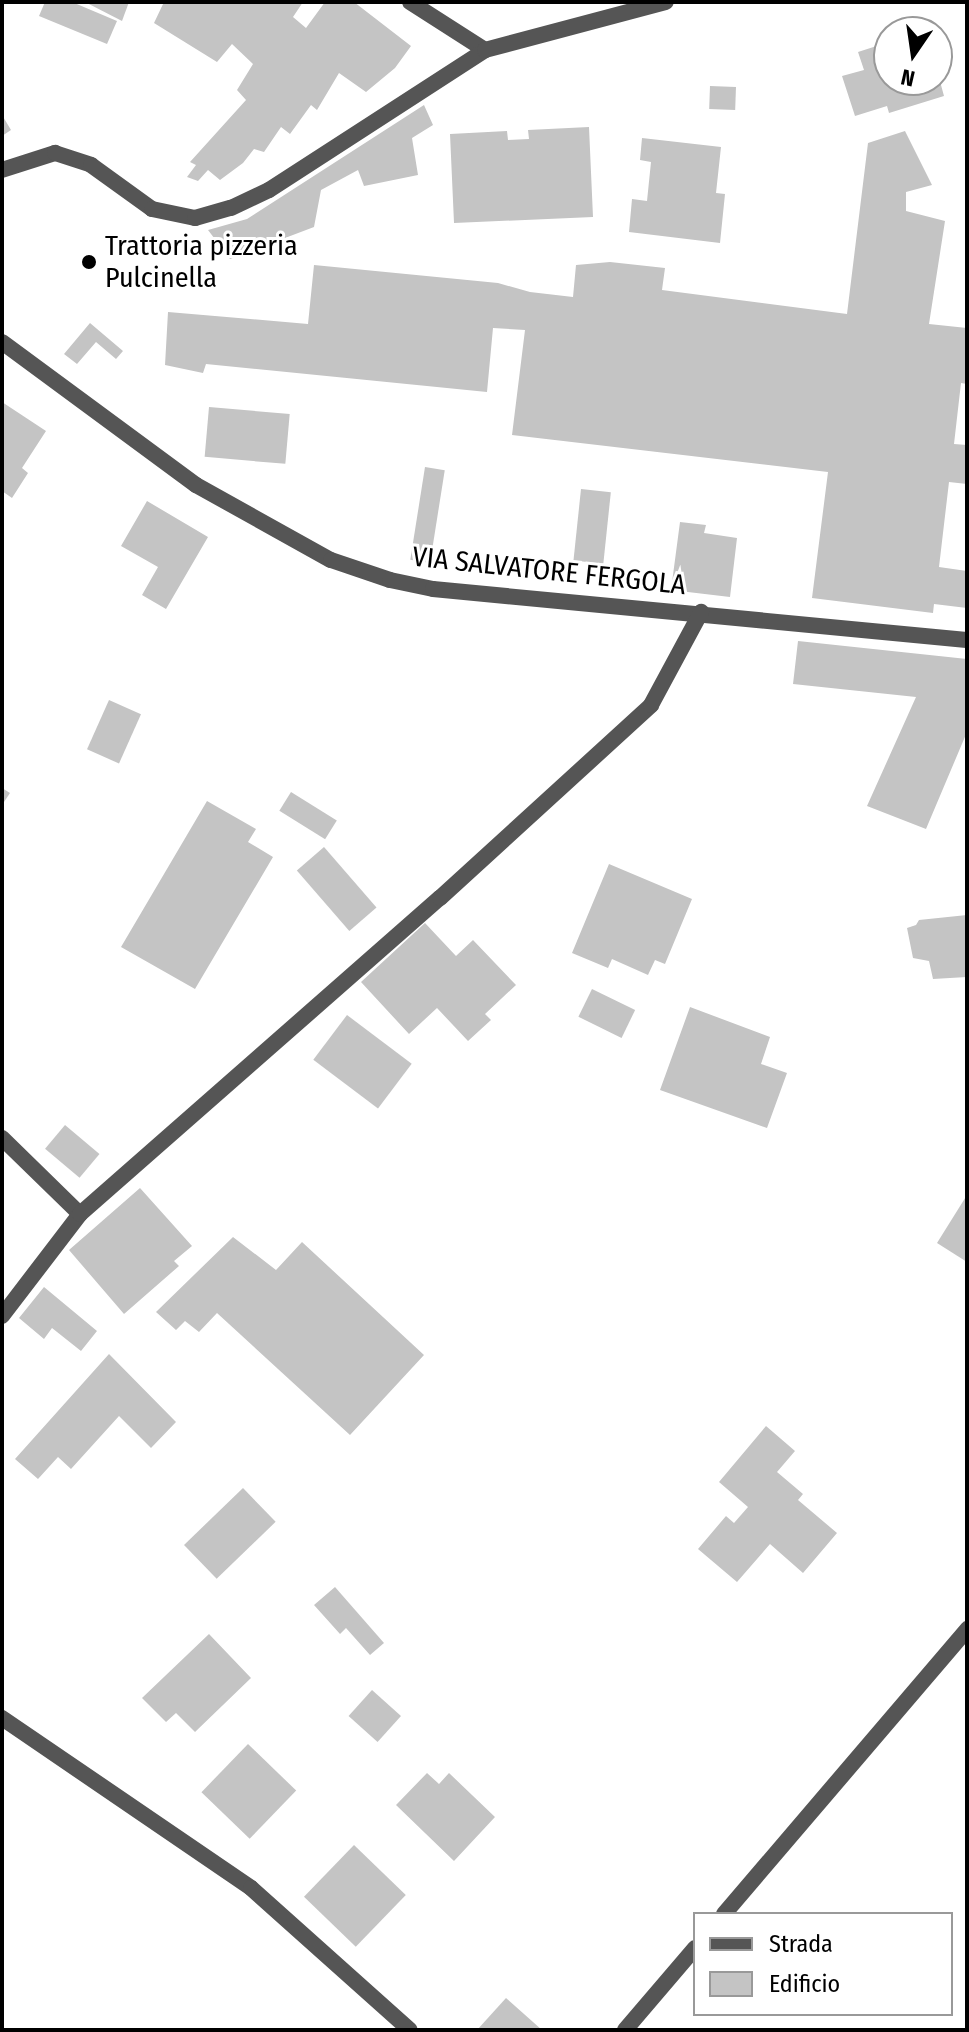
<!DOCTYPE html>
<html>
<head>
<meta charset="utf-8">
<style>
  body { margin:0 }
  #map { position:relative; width:969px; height:2032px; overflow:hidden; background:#fff; font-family:"Fira Sans Condensed",sans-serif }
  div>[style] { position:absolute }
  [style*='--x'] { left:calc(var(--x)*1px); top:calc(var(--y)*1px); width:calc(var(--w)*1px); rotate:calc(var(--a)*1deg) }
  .building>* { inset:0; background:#c4c4c4; transform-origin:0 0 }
  .street>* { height:16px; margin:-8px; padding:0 8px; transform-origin:8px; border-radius:8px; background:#555 }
  .dots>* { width:22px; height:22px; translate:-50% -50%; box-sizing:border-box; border:4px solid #fff; border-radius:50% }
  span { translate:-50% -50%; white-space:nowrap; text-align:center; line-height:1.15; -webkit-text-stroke:6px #fff; paint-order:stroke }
  .poi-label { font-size:28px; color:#000 }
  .left { translate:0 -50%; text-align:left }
  .street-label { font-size:28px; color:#000 }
  .frame { position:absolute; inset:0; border:4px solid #000; pointer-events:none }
  .legend { position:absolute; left:693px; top:1912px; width:260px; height:104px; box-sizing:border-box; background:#fff; border:2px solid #999; margin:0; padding:10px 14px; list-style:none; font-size:24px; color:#000 }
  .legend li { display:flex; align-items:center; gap:16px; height:40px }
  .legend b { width:40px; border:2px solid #999 }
  .north { position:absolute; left:873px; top:16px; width:80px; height:80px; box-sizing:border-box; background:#fff; border:2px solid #999; border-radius:50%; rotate:193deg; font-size:22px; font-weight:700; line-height:32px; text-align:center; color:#000 }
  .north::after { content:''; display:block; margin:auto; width:28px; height:36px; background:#000; clip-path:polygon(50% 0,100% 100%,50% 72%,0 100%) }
</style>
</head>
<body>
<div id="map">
  <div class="building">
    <i style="clip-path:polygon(45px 2px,72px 2px,117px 21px,107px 44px,39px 16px)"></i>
    <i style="clip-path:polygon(85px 2px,129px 2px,122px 21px)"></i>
    <i style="clip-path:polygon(164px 2px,303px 2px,293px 17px,306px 28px,325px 2px,354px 2px,411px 46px,395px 68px,366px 92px,339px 73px,317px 110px,311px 105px,290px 134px,281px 127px,264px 152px,254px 149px,243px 163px,220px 180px,208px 170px,198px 181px,187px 177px,196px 165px,190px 162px,246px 100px,237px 90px,253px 64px,232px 44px,217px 62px,154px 23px)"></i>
    <i style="clip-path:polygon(889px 42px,889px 80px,937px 80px,938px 74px,944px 96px,889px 113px,887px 106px,855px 116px,842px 76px,864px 70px,858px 52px)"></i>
    <i style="left:710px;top:86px;width:26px;height:23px;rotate:2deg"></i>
    <i style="clip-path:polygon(424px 105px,433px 125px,412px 138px,418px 175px,364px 186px,358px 170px,321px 190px,314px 227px,230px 259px,208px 230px,247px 219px)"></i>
    <i style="clip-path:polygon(2px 115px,11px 130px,2px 136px)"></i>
    <i style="clip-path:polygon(589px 127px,593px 217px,454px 223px,450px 134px,507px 131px,508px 140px,529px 139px,528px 130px)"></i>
    <i style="clip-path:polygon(905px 131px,932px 185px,906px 192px,906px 211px,945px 221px,929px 324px,967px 328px,967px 384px,961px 383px,954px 444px,967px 445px,967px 484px,949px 482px,939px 567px,967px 571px,967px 608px,934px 604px,933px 613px,812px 598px,828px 472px,512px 435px,525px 330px,493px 328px,487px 392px,206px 364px,203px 373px,165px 365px,168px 312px,308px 324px,314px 265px,498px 283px,530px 292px,573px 297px,576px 265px,610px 262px,665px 268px,662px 290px,847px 314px,868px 143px)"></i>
    <i style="clip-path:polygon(642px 138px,721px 147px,716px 193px,725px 194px,720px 243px,629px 232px,632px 199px,647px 201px,651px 162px,640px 160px)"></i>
    <i style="clip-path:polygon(90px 323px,123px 351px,116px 359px,96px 342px,77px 364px,64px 354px)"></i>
    <i style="clip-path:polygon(2px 402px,46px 431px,22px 468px,28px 473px,12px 498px,2px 491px)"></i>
    <i style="left:209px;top:407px;width:81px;height:50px;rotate:5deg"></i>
    <i style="left:425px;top:467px;width:20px;height:94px;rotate:9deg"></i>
    <i style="left:581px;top:489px;width:30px;height:72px;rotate:6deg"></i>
    <i style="clip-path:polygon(147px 501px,208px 537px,166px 609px,142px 595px,158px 567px,121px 546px)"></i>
    <i style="clip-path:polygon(680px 522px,706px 525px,704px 533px,737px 538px,730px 597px,671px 590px)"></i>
    <i style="clip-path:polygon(798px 641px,967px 659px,967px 732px,926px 829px,867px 806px,916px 697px,793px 684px)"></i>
    <i style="left:109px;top:700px;width:35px;height:54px;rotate:24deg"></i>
    <i style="clip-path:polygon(2px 788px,10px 793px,2px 805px)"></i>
    <i style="left:291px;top:792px;width:54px;height:22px;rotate:32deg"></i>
    <i style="clip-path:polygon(207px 801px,256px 829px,248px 842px,273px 857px,195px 989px,121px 947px)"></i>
    <i style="left:324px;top:847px;width:80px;height:36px;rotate:49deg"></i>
    <i style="clip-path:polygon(609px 864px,692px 899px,665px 964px,655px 960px,648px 975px,612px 959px,608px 968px,572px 953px)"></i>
    <i style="clip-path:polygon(967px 915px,967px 977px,933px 979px,929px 961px,913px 958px,907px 928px,916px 925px,919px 920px)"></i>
    <i style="clip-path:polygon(425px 923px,456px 956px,473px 940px,516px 985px,485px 1014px,491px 1020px,468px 1041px,437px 1008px,409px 1034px,361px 982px)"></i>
    <i style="left:592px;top:989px;width:48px;height:31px;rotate:26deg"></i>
    <i style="clip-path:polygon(690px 1007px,770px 1037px,761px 1064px,787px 1073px,767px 1128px,660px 1090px)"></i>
    <i style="left:347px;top:1015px;width:81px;height:56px;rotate:37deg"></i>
    <i style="left:65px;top:1125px;width:45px;height:31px;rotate:40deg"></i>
    <i style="clip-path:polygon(140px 1188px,192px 1246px,174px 1261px,179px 1266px,124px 1314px,69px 1250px)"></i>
    <i style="clip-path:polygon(967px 1195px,967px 1262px,937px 1243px)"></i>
    <i style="clip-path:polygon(233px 1237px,276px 1270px,302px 1242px,424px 1355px,350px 1435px,217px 1313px,199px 1332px,185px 1321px,176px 1330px,156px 1312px)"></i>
    <i style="clip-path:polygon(44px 1287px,97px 1331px,81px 1351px,52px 1328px,44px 1339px,19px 1318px)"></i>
    <i style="clip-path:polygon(109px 1354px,176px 1422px,151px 1448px,119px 1416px,71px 1469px,58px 1457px,38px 1479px,15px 1459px)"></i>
    <i style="clip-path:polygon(766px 1426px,795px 1451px,777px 1472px,803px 1494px,798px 1500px,837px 1533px,803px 1573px,770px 1544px,737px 1582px,698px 1549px,726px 1516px,734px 1523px,748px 1507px,719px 1482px)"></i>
    <i style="left:243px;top:1488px;width:47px;height:82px;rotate:46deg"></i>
    <i style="clip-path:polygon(335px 1587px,384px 1643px,370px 1655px,346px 1628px,340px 1634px,314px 1605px)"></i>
    <i style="clip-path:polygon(209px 1634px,251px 1678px,195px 1732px,176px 1713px,166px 1722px,142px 1698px)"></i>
    <i style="left:372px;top:1690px;width:39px;height:35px;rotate:42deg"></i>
    <i style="left:248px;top:1744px;width:67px;height:67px;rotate:44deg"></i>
    <i style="clip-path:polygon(427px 1773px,439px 1784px,449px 1773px,495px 1817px,454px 1861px,396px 1805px)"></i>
    <i style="left:354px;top:1845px;width:72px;height:72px;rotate:44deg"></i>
    <i style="clip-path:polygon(506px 1998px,542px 2030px,477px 2030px)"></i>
  </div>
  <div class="street">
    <i style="--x:410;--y:2;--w:89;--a:32.6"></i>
    <i style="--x:2;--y:170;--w:56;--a:-17.8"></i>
    <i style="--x:55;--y:153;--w:38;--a:18"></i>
    <i style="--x:91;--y:165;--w:75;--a:35.8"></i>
    <i style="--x:152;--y:209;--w:44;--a:11.8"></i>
    <i style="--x:195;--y:218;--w:37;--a:-16"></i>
    <i style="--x:231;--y:208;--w:42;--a:-25.3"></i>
    <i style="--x:269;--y:190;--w:257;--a:-32.9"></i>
    <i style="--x:485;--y:50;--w:187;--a:-14.9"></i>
    <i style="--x:2;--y:342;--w:241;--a:36.4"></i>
    <i style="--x:196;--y:485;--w:154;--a:29.1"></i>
    <i style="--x:331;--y:560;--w:62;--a:18.7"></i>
    <i style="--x:390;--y:580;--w:44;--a:11.8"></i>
    <i style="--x:433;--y:589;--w:536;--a:5.46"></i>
    <i style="--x:2;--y:1138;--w:109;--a:44.3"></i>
    <i style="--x:2;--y:1316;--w:128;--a:-52.6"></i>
    <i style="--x:80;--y:1214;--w:479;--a:-41.3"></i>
    <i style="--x:440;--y:898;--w:286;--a:-42.4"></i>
    <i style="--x:651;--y:705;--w:106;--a:-61.7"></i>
    <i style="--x:2;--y:1718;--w:301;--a:34.3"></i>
    <i style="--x:251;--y:1888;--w:213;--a:41.8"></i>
    <i style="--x:724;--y:1914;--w:375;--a:-49.5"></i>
    <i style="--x:625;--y:2030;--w:108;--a:-49.5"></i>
  </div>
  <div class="dots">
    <i style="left:89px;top:262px;background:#000"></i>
  </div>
  <div class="poi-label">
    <span class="left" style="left:105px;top:262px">Trattoria pizzeria<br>Pulcinella</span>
  </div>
  <div class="street-label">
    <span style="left:549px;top:571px;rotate:6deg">VIA SALVATORE FERGOLA</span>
  </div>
  <div class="frame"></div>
  <ul class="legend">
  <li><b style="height:10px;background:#555"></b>Strada</li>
  <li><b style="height:22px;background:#c4c4c4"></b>Edificio</li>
  </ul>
  <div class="north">N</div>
</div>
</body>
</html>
